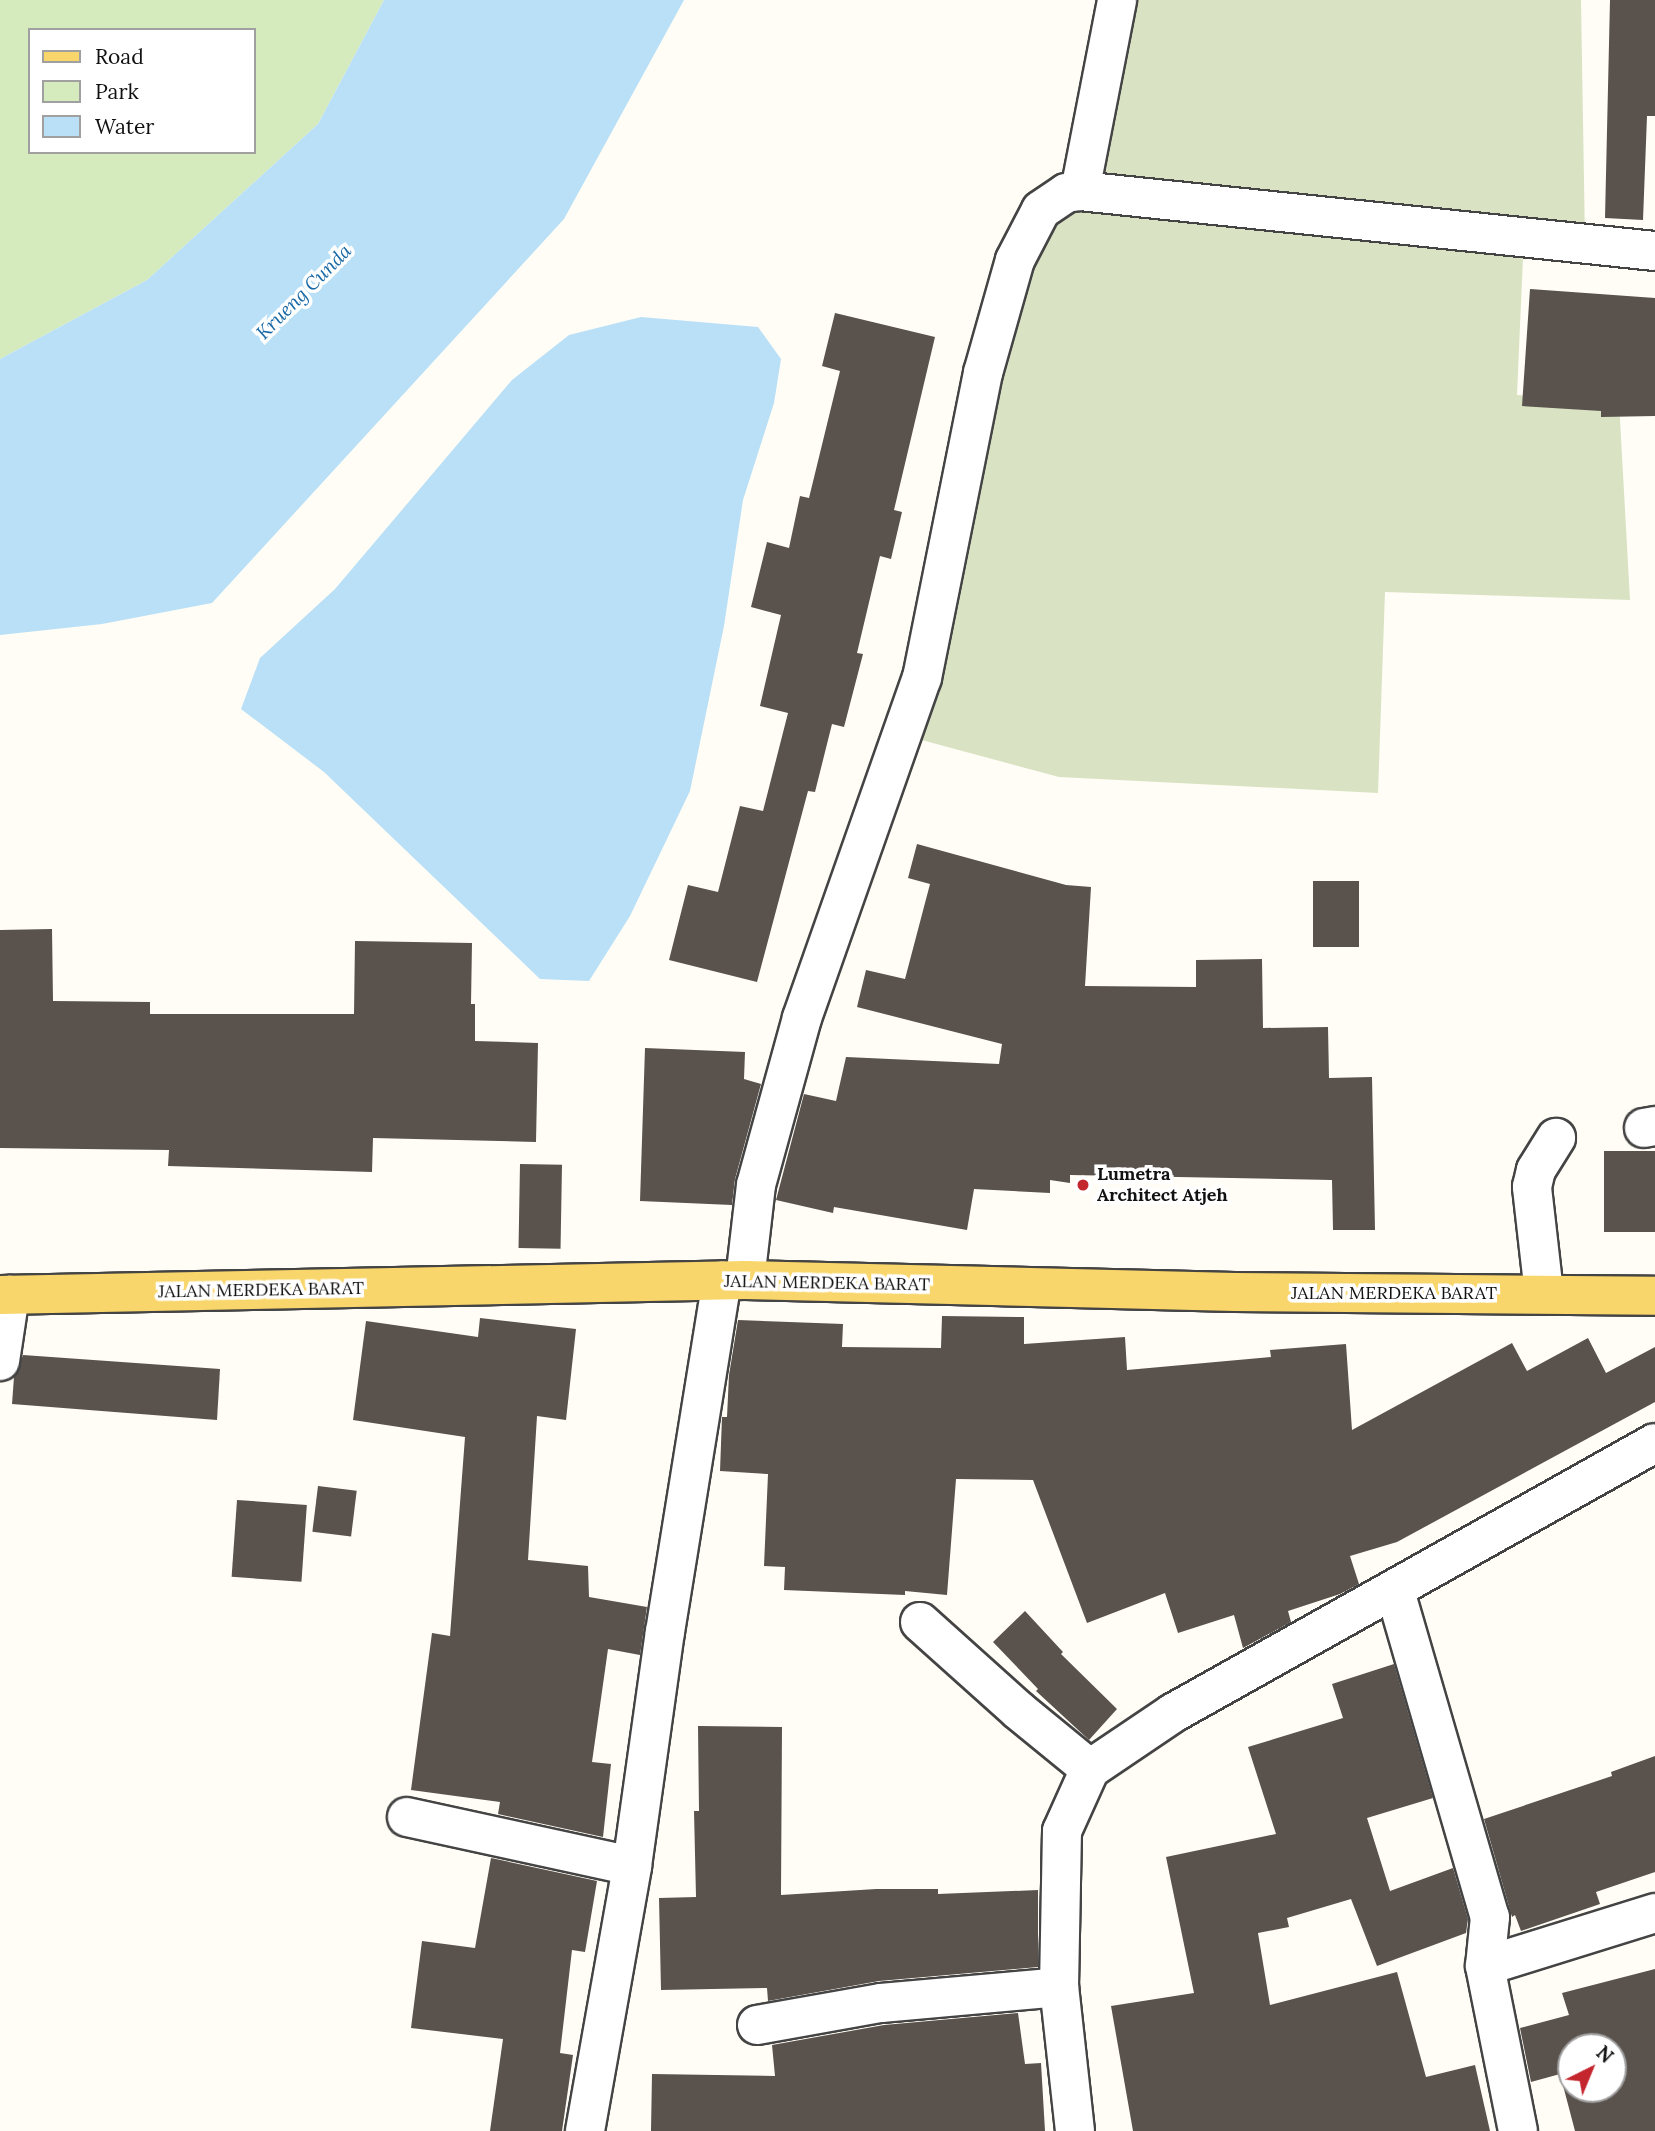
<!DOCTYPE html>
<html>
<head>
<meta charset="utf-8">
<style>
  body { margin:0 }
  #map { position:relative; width:1655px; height:2131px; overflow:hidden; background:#fffdf5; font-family:Lora,serif }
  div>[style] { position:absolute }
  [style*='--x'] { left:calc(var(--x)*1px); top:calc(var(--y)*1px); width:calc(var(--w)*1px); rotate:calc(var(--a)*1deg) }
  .green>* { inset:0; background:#d5ebbd }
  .cemetery>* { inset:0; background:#d9e3c4 }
  .water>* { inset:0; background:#b9e0f7 }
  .building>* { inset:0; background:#5a524d; transform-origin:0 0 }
  .roads { filter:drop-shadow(2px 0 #444) drop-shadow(-2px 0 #444) drop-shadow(0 2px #444) drop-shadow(0 -2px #444) }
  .minor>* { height:38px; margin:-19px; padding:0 19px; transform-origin:19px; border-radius:19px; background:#fff }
  .major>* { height:38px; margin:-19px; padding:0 19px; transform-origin:19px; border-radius:19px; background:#f9d66b }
  .dots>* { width:19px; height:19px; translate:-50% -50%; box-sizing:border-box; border:4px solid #fff; border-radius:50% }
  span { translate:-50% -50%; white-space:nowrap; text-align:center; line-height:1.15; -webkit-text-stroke:7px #fff; paint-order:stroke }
  .poi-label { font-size:18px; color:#111; font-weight:700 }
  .left { translate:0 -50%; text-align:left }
  .street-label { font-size:18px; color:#111 }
  .water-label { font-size:19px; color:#1768a6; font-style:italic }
  .legend { position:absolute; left:28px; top:28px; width:228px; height:126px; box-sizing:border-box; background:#fff; border:2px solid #a0a0a0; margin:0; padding:9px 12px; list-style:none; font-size:21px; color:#111 }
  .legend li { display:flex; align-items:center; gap:14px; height:35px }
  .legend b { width:35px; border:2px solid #a0a0a0 }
  .north { position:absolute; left:1557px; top:2033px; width:70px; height:70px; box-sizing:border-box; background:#fff; border:2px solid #a0a0a0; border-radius:50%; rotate:43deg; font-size:19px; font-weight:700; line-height:28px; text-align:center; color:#111 }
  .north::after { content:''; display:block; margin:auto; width:24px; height:32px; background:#c4262e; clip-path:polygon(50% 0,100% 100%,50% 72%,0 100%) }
</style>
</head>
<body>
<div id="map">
  <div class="green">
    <i style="clip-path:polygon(evenodd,0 0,384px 0,318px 124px,147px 280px,0 359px,0 0,30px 30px,254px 30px,254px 152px,30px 152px,30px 30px)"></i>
  </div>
  <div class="cemetery">
    <i style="clip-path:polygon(1119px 0,1581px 0,1585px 241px,1524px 235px,1517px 395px,1619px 401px,1630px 600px,1385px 592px,1378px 793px,1059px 777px,903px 735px,1020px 261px,1085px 192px)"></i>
  </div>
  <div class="water">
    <i style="clip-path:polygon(384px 0,684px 0,564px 219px,212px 603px,102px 624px,0 635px,0 359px,147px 280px,318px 124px)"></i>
    <i style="clip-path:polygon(641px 317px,758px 327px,781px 359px,774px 403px,743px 500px,724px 626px,690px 791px,630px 916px,589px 981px,540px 979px,324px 772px,241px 709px,260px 658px,335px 589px,512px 380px,569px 335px)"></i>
  </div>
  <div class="building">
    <i style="clip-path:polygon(1610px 0,1655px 0,1655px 116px,1647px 116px,1643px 220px,1605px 218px)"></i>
    <i style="clip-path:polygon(1530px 289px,1655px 298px,1655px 416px,1601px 417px,1601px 411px,1522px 406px)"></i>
    <i style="clip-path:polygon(835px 313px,935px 337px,894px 510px,902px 512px,891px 559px,880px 556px,857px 653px,863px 654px,844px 727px,832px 724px,815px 792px,808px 791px,757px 982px,669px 960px,688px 885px,718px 892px,740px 806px,763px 811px,788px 713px,760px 706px,781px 615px,751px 607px,767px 542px,789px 548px,800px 496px,809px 498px,840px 371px,822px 366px)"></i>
    <i style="clip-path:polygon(917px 844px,1066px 885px,1091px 887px,1085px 986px,1196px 987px,1196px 960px,1262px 959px,1263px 1028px,1328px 1027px,1329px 1078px,1372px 1077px,1375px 1230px,1333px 1230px,1332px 1180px,1070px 1175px,1070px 1183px,1050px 1180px,1050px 1193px,974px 1189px,967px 1230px,834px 1207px,833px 1213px,776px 1200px,804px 1094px,836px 1101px,846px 1057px,999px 1064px,1002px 1044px,857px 1007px,866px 970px,905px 979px,930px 884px,908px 878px)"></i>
    <i style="left:1313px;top:881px;width:46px;height:66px"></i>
    <i style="clip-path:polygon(52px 929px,53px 1001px,150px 1002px,150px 1014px,354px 1014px,355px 941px,472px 943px,471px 1004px,475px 1004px,475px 1041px,538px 1043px,536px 1142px,373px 1138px,372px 1172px,168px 1166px,169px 1150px,0 1148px,0 930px)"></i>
    <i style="clip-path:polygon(645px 1048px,745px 1052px,744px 1079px,761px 1084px,735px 1179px,732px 1205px,640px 1201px)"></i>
    <i style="left:1655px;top:1151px;width:81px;height:51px;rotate:90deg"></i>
    <i style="left:520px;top:1164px;width:42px;height:84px;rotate:1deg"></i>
    <i style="clip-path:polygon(942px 1316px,1024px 1317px,1024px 1344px,1125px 1337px,1127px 1370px,1271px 1357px,1270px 1350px,1346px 1344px,1352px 1430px,1512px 1343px,1527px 1371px,1588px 1338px,1606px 1373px,1655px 1347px,1655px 1402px,1397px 1542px,1350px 1556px,1359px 1584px,1340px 1594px,1288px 1611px,1291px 1622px,1243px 1648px,1234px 1615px,1178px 1633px,1165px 1593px,1087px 1623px,1033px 1480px,956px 1479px,947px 1595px,905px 1591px,905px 1595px,784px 1590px,785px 1567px,764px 1566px,768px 1474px,720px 1471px,722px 1417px,727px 1417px,729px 1375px,738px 1320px,843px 1324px,842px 1347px,941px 1348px)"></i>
    <i style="clip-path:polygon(480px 1318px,576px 1329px,566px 1420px,537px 1416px,528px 1560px,588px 1566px,589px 1597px,647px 1607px,640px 1655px,608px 1649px,592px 1762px,611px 1764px,603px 1837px,498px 1814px,500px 1802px,411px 1790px,432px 1633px,450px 1636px,465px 1437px,353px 1420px,366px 1321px,478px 1337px)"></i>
    <i style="clip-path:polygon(23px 1355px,220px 1369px,217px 1420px,12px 1404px,14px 1377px)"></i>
    <i style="left:318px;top:1486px;width:39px;height:46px;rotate:7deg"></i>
    <i style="left:237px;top:1500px;width:70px;height:77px;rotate:4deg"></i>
    <i style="clip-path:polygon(1025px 1611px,1063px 1652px,1061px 1654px,1117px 1709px,1089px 1740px,1036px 1691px,1038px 1689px,993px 1642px)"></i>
    <i style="clip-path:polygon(1394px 1664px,1433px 1798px,1367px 1818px,1390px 1891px,1453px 1868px,1468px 1919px,1466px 1933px,1377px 1966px,1351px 1899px,1287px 1918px,1289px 1927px,1258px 1933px,1270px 2005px,1397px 1972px,1426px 2077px,1475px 2065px,1490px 2131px,1133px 2131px,1111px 2006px,1194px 1993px,1166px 1857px,1276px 1834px,1248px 1747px,1343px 1718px,1332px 1684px)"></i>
    <i style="clip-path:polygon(698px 1726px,782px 1727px,781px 1895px,876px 1889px,938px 1889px,938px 1894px,1038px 1890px,1038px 1967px,879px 1981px,768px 2001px,767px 1988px,661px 1990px,659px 1898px,696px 1897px,694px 1811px,699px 1811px)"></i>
    <i style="clip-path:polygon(1655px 1756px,1655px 1872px,1596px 1892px,1600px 1904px,1521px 1931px,1515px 1915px,1512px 1917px,1484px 1819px,1612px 1776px,1611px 1772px)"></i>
    <i style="clip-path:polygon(491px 1858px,597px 1881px,585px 1952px,572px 1950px,560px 2053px,573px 2055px,562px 2131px,490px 2131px,503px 2039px,411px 2028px,422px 1941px,475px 1948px)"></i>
    <i style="clip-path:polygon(evenodd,1655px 1969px,1655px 2131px,1575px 2131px,1560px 2074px,1531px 2082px,1520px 2028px,1569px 2015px,1562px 1993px,1655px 1969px,1571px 2047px,1613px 2047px,1613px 2089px,1571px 2089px,1571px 2047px)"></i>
    <i style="clip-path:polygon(1018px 2013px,1025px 2064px,1041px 2063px,1045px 2131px,651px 2131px,652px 2074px,775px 2076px,772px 2045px,884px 2025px)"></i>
  </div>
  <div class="roads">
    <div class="minor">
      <i style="--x:1080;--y:191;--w:195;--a:-79"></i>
      <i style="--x:1644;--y:1128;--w:11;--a:-10"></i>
      <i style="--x:745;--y:1280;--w:96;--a:-83.4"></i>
      <i style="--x:756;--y:1185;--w:173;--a:-74.6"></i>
      <i style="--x:802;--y:1018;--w:361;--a:-70.6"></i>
      <i style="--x:922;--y:678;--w:311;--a:-78.7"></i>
      <i style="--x:983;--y:373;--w:117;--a:-74.2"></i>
      <i style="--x:1015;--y:260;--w:56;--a:-62.5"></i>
      <i style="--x:1041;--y:210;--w:30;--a:-34"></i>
      <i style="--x:1066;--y:193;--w:14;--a:-8"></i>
      <i style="--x:1080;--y:191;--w:578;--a:5.96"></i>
      <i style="--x:1544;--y:1293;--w:107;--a:-96.5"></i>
      <i style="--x:1532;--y:1187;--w:17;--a:-77"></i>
      <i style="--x:1536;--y:1170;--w:38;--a:-58"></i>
      <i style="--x:0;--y:1361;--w:67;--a:-81.4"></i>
      <i style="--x:1395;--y:1591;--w:340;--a:73.8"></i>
      <i style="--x:1490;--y:1917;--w:49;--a:95.8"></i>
      <i style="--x:920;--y:1622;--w:132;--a:41.9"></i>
      <i style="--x:1018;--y:1710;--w:93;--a:39.3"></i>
      <i style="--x:407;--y:1817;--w:230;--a:12.3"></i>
      <i style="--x:757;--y:2025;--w:126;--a:-10.1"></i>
      <i style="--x:881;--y:2003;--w:179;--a:-5.1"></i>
      <i style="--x:585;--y:2131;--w:269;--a:-79.9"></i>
      <i style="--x:632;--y:1866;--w:236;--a:-82"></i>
      <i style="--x:665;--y:1632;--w:356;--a:-80.8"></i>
      <i style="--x:1075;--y:2131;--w:145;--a:-96.3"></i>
      <i style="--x:1059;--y:1987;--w:156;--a:-88.9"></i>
      <i style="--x:1062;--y:1831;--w:68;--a:-65.7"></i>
      <i style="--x:1090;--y:1769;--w:100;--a:-34"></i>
      <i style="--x:1173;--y:1713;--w:552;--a:-29.26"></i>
      <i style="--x:1518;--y:2131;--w:168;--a:-101.3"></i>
      <i style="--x:1485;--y:1966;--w:178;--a:-17.3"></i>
    </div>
    <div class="major">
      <i style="--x:0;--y:1295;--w:745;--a:-1.15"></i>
      <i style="--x:745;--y:1280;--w:490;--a:1.4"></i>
      <i style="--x:1235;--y:1292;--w:420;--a:0.5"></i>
    </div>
  </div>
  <div class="dots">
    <i style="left:1083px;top:1185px;background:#c4262e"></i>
  </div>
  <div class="poi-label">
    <span class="left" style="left:1097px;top:1185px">Lumetra<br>Architect Atjeh</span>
  </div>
  <div class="street-label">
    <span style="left:827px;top:1283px;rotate:1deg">JALAN MERDEKA BARAT</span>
    <span style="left:261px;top:1290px;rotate:-1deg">JALAN MERDEKA BARAT</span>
    <span style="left:1394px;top:1293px">JALAN MERDEKA BARAT</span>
  </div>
  <div class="water-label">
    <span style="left:304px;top:292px;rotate:-45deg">Krueng Cunda</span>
  </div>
  <ul class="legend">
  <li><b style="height:9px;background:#f9d66b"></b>Road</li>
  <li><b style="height:19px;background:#d5ebbd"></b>Park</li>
  <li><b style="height:19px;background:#b9e0f7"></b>Water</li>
  </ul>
  <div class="north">N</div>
</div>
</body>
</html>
